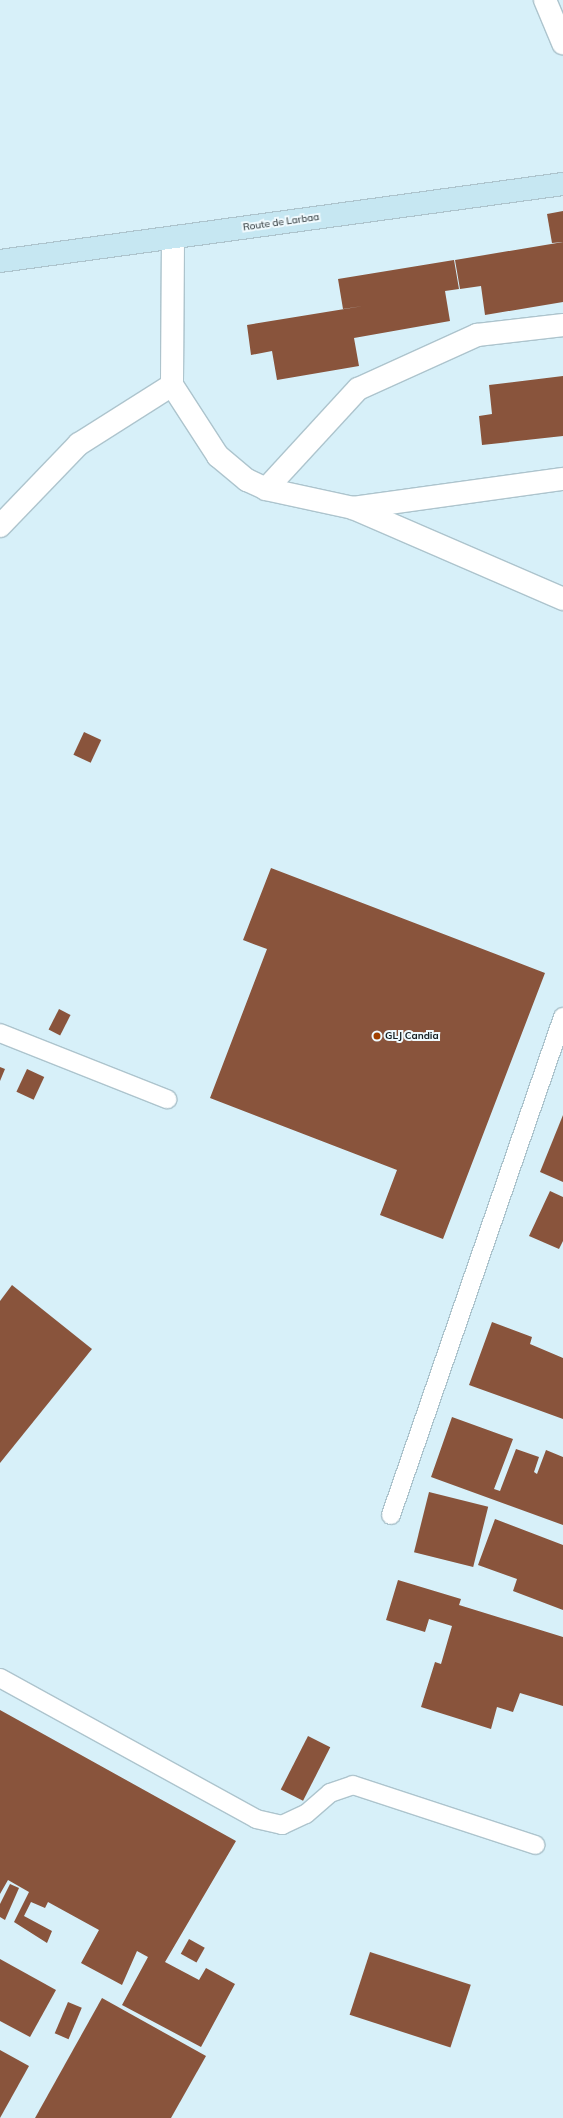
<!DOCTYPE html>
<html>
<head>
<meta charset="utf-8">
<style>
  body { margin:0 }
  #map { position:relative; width:563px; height:2118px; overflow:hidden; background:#d7f0f9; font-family:Mulish,sans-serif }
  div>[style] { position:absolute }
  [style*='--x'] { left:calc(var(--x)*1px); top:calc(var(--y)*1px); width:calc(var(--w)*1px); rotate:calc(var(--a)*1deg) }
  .building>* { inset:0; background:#89543c; transform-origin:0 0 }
  .roads { filter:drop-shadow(1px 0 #adc4cd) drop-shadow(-1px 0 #adc4cd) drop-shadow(0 1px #adc4cd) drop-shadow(0 -1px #adc4cd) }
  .service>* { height:18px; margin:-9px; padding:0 9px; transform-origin:9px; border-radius:9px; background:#fff }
  .minor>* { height:22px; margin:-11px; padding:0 11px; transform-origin:11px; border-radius:11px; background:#fff }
  .tertiary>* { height:22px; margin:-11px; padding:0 11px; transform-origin:11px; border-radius:11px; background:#fff }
  .secondary>* { height:22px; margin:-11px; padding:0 11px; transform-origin:11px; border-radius:11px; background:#c6e7f2 }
  .dots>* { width:11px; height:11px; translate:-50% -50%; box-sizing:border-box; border:2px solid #f0fafe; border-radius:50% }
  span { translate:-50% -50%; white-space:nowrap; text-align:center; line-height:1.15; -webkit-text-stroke:4px #f0fafe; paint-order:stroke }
  .street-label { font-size:10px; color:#172023 }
  .poi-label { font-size:10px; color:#172023; font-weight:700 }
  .left { translate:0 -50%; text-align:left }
</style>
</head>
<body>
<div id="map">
  <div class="building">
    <i style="clip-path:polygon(563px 211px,563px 242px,552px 243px,547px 214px)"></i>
    <i style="clip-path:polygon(563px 242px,563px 302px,485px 315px,481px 286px,460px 289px,455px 260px)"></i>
    <i style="clip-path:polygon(454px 260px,459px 289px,445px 291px,450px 321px,354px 338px,359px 366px,277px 380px,272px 351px,251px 355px,247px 325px,363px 306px,343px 309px,338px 279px)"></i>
    <i style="clip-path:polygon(563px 376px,563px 436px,482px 445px,479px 416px,492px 414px,489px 385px)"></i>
    <i style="left:84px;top:732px;width:19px;height:25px;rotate:25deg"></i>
    <i style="clip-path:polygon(271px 868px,545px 973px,443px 1239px,380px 1215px,397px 1170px,210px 1098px,267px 949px,243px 940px)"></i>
    <i style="left:59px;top:1009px;width:13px;height:23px;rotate:27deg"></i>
    <i style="clip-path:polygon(0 1067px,5px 1069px,0 1081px)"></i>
    <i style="left:27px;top:1069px;width:19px;height:25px;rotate:25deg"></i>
    <i style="clip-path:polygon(563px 1115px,563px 1182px,540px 1172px)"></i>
    <i style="clip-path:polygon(550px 1191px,563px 1197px,563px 1241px,559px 1249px,529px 1236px)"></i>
    <i style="clip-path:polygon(12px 1285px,92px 1349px,0 1463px,0 1301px)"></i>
    <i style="clip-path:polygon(492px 1322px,532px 1337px,530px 1344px,563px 1358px,563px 1419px,469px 1385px)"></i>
    <i style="clip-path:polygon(452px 1417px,513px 1439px,494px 1489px,500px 1491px,516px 1449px,539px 1457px,534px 1472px,537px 1474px,546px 1450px,563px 1457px,563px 1525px,431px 1477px)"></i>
    <i style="left:429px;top:1492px;width:61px;height:62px;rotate:14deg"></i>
    <i style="clip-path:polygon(495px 1519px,563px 1545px,563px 1610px,513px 1591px,517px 1579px,478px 1565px)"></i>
    <i style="clip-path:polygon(398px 1580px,461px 1599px,459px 1605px,563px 1637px,563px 1706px,520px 1693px,513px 1712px,497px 1707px,491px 1729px,421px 1707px,435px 1662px,441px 1664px,452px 1626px,429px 1619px,425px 1632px,386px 1620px)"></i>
    <i style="clip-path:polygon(0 1710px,236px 1841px,165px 1962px,199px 1980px,206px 1968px,235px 1984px,201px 2047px,122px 2005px,148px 1957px,137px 1951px,122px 1985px,81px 1963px,99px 1930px,48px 1902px,45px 1908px,31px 1902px,24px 1916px,52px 1931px,47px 1943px,14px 1922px,29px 1892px,8px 1880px,0 1894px)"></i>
    <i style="left:308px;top:1736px;width:25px;height:60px;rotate:27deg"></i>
    <i style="clip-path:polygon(10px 1884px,19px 1888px,5px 1920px,0 1917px,0 1904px)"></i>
    <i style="left:189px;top:1939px;width:18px;height:17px;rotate:29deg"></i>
    <i style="left:370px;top:1952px;width:106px;height:66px;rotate:18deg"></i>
    <i style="clip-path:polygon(0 1959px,56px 1990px,30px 2037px,0 2021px)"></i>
    <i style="clip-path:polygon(102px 1998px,206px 2056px,171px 2118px,35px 2118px)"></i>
    <i style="left:68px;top:2002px;width:15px;height:34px;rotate:23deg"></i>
    <i style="clip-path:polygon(0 2050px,29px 2066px,0 2118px)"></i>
  </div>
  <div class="roads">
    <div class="service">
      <i style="--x:0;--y:1033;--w:180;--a:21.6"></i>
      <i style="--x:391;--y:1515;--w:527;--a:-70.95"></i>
      <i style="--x:0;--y:1678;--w:292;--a:28.8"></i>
      <i style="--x:256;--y:1819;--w:27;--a:13"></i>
      <i style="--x:282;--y:1825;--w:26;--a:-25"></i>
      <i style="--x:306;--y:1814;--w:32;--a:-41"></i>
      <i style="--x:330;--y:1793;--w:24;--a:-19"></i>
      <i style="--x:353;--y:1785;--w:192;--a:18.2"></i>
    </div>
    <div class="minor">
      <i style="--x:545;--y:0;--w:47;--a:67.3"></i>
      <i style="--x:266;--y:489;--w:136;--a:-47.4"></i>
      <i style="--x:358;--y:389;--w:131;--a:-24.4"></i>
      <i style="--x:477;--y:335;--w:87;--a:-6.6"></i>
      <i style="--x:353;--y:508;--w:212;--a:-7.9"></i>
      <i style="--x:0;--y:526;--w:114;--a:-46.1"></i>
      <i style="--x:79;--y:444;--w:110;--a:-32.4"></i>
    </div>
    <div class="tertiary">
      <i style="--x:173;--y:239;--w:146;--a:90.4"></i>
      <i style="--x:172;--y:385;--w:85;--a:57.1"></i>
      <i style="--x:218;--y:456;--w:38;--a:40"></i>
      <i style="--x:247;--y:480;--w:21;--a:25"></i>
      <i style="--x:266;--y:489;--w:89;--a:12.3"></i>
      <i style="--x:353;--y:508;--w:229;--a:23.4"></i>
    </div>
    <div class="secondary">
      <i style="--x:0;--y:261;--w:568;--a:-7.79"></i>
    </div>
  </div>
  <div class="dots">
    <i style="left:377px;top:1036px;background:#a13f00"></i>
  </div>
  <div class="street-label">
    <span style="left:281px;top:222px;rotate:-8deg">Route de Larbaa</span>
  </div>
  <div class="poi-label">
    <span class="left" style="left:385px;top:1036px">GLJ Candia</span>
  </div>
</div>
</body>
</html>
